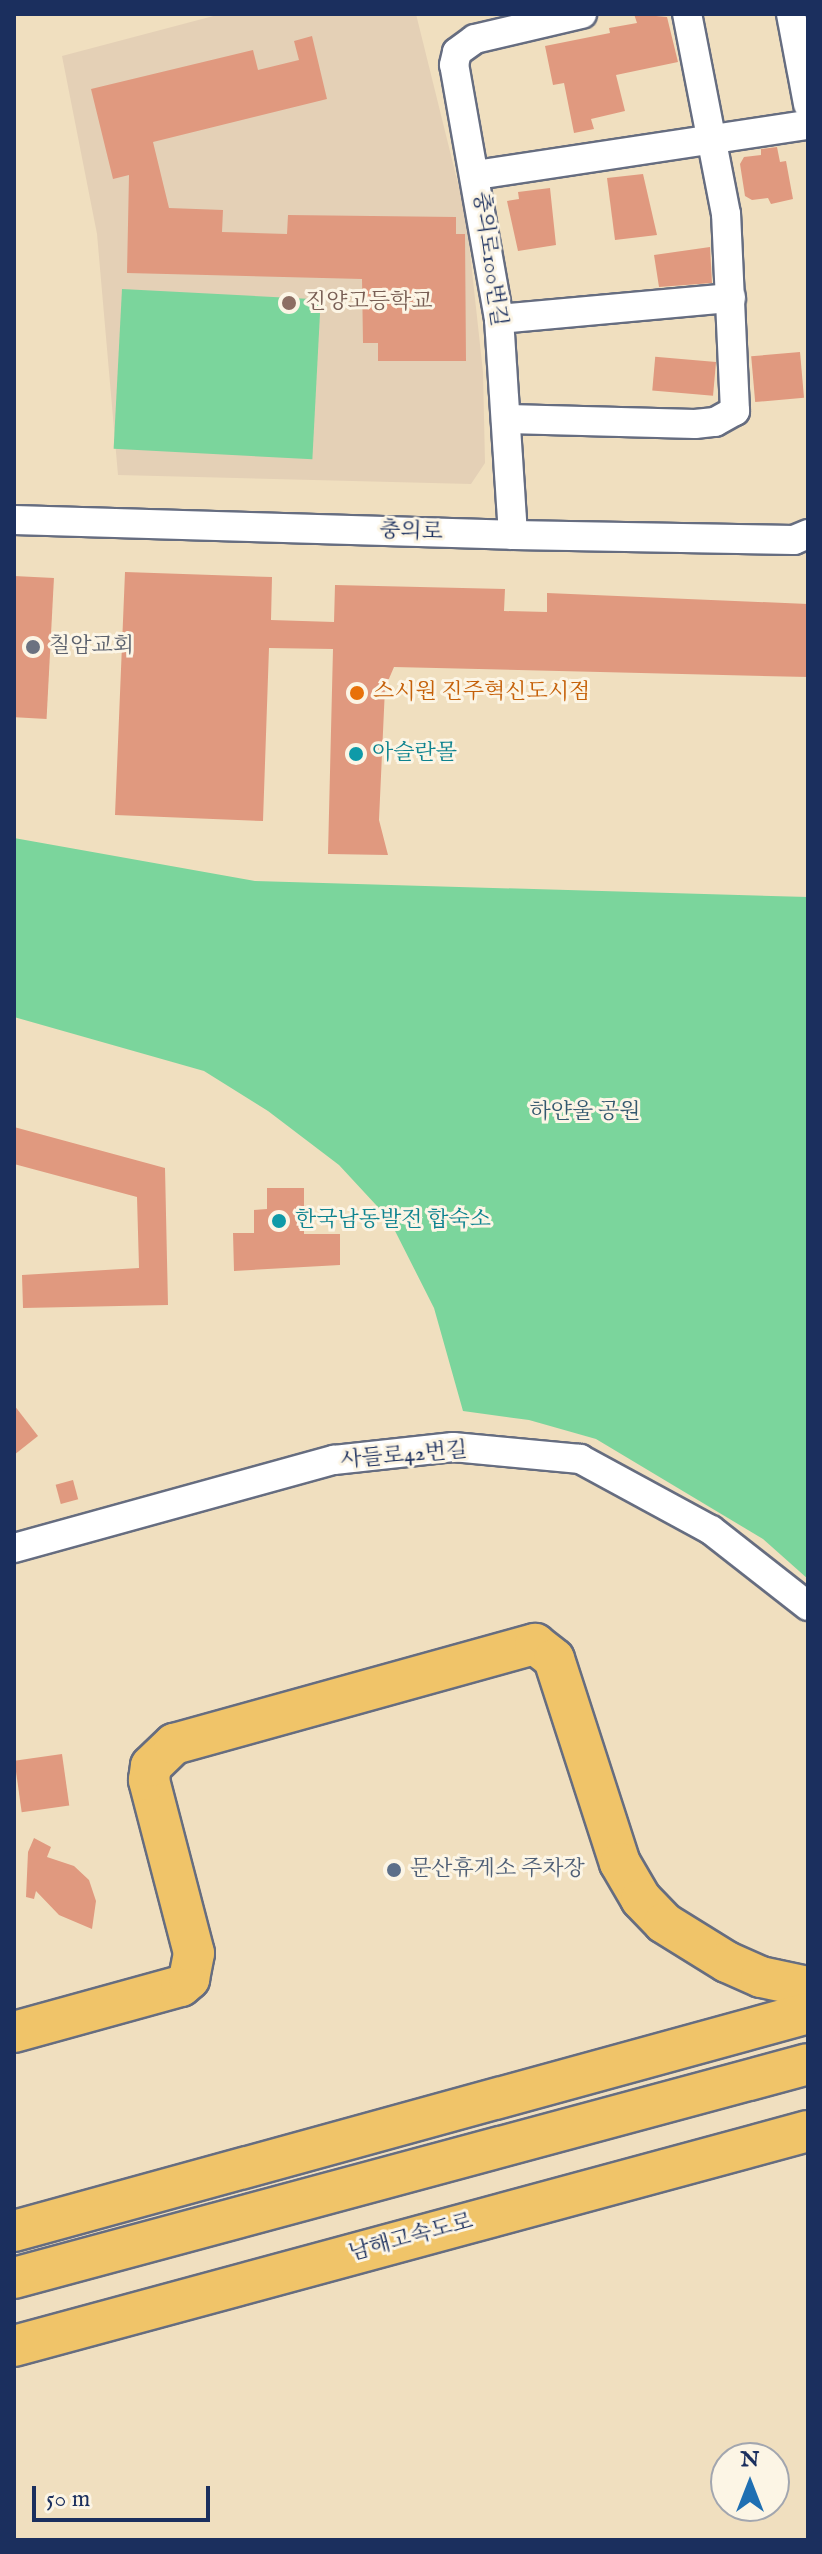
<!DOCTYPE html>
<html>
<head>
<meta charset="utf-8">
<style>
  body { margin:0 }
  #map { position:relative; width:822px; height:2554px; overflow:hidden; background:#f0dfbf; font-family:"IM FELL English","Noto Serif KR",serif }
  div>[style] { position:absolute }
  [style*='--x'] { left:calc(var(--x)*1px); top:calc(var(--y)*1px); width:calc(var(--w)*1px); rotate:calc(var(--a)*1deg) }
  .built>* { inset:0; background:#e4d0b6 }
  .green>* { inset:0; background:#7bd59c; transform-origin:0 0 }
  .building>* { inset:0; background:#e0997f; transform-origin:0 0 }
  .roads { filter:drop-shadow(2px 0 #666d80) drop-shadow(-2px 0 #666d80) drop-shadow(0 2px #666d80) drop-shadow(0 -2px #666d80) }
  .minor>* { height:28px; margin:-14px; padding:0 14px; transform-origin:14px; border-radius:14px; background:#fff }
  .highway>* { height:40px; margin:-20px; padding:0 20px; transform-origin:20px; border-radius:20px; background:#f0c469 }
  .dots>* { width:22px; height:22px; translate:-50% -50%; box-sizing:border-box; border:4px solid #fcf5e5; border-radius:50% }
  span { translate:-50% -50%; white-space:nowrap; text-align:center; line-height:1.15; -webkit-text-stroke:6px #fcf5e5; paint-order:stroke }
  .street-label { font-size:22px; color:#1b2f5e }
  .education-label { font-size:22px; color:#785e54 }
  .left { translate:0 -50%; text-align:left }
  .worship-label { font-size:22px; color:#5b616d }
  .food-label { font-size:22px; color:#c56008 }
  .culture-label { font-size:22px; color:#0d838f }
  .park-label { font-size:22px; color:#33586e }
  .service-label { font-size:22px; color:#4e5e75 }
  .frame { position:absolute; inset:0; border:16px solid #1b2f5e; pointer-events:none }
  .north { position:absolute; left:710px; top:2442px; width:80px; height:80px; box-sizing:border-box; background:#fcf5e5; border:2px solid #a2a6af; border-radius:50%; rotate:0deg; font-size:22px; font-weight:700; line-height:32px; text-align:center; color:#1b2f5e }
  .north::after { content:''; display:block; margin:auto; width:28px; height:36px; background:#1f6fb2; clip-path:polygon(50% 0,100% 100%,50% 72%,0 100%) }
  .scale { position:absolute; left:32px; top:2486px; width:178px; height:36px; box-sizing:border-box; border:4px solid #1b2f5e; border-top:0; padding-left:10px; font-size:24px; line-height:28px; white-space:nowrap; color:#1b2f5e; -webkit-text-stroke:6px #fcf5e5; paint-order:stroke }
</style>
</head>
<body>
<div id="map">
  <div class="built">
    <i style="clip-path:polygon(221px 14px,416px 14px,466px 216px,483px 372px,485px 463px,471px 484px,118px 475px,97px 234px,62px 56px)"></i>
  </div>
  <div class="green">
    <i style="left:122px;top:289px;width:199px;height:160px;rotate:3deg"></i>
    <i style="clip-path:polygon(14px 838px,255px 881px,808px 897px,808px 1579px,763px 1539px,596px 1439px,529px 1420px,463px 1411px,434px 1308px,389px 1219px,339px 1165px,268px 1111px,204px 1071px,14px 1017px)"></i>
  </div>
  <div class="building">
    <i style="clip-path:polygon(634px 14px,667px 17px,678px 62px,616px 75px,625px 111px,591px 119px,594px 129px,574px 133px,564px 83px,553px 85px,545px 46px,610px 33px,609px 28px,637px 23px)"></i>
    <i style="clip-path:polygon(312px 36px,327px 99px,153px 142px,169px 208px,223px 210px,222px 232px,287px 234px,288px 215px,456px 217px,456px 234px,465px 234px,466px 361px,378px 361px,378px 343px,363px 343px,362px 279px,127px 273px,129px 175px,113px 179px,91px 89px,253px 50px,258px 70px,299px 60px,294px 41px)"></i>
    <i style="clip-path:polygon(777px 147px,780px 162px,786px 161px,793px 199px,771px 204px,768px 198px,752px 200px,745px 196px,740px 164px,744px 157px,761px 155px,761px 149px)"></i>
    <i style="clip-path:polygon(643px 174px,657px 235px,615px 240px,607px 178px)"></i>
    <i style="clip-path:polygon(550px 188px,556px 245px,518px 251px,507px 201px,519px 199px,518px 192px)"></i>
    <i style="clip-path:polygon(710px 247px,712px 283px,659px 287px,654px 255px)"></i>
    <i style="left:800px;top:352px;width:46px;height:49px;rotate:85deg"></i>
    <i style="left:716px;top:362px;width:34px;height:61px;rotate:95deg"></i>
    <i style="clip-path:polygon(125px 572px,272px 577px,271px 620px,334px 622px,335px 585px,505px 589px,504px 611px,547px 612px,547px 593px,808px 604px,808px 677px,394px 667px,385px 688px,379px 820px,388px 855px,328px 854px,333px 649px,269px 648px,263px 821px,115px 815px)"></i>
    <i style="left:14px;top:576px;width:40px;height:141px;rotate:3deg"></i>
    <i style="clip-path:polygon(14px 1127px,165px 1168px,168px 1305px,23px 1308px,22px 1275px,139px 1268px,137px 1197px,14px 1164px)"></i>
    <i style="clip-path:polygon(267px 1188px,304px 1188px,304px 1234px,340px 1234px,340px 1265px,234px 1271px,233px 1233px,254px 1233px,254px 1210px,267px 1209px)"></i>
    <i style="clip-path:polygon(14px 1405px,38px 1436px,14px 1455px)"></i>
    <i style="left:73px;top:1480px;width:20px;height:18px;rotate:75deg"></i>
    <i style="left:62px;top:1754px;width:52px;height:48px;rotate:82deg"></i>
    <i style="clip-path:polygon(34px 1838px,51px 1847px,47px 1857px,74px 1866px,89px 1880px,96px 1901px,92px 1929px,59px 1915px,36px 1891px,34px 1899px,26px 1897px,28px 1852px)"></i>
  </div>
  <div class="roads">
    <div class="minor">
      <i style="--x:791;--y:14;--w:92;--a:79.3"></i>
      <i style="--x:476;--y:175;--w:336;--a:-8.6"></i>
      <i style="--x:499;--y:319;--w:233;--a:-5.2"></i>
      <i style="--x:508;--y:419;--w:187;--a:1.5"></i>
      <i style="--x:695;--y:424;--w:20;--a:-6"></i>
      <i style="--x:715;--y:422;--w:23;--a:-29"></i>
      <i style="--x:735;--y:411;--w:197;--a:-92.6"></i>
      <i style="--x:726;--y:214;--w:204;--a:-101"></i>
      <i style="--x:14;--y:520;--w:499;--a:1.7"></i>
      <i style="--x:513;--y:535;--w:281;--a:1"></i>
      <i style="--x:794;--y:540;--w:15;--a:-23"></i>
      <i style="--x:513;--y:535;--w:216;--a:-93.7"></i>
      <i style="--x:499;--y:319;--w:258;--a:-100"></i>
      <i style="--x:454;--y:65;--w:13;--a:-77"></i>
      <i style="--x:457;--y:52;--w:22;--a:-36"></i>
      <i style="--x:475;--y:39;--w:110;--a:-13.2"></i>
      <i style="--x:14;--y:1548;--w:332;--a:-15.4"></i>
      <i style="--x:334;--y:1460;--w:120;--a:-6.2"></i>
      <i style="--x:453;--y:1447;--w:128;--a:5.4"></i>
      <i style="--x:580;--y:1459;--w:149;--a:28.5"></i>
      <i style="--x:711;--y:1530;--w:123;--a:38.1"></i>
    </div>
    <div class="highway">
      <i style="--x:14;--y:2032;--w:173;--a:-15.4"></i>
      <i style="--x:181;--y:1986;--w:11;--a:-41"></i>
      <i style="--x:189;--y:1979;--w:26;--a:-79"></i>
      <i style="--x:194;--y:1953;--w:179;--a:-104.6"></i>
      <i style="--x:149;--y:1780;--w:14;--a:-82"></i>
      <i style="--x:151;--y:1766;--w:32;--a:-44"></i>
      <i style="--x:174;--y:1744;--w:375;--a:-15.5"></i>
      <i style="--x:535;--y:1644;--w:24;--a:38"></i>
      <i style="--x:554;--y:1659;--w:214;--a:72.1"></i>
      <i style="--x:620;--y:1863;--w:42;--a:59.7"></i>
      <i style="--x:641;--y:1899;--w:33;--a:46"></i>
      <i style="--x:664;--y:1923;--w:74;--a:31.8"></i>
      <i style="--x:727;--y:1962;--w:37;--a:24"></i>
      <i style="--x:761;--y:1977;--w:48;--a:12"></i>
      <i style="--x:14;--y:2231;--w:823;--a:-15.35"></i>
      <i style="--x:14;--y:2278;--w:822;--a:-15.08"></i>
      <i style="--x:14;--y:2346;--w:823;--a:-15.15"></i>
    </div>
  </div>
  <div class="dots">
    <i style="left:289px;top:303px;background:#8d6e63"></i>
    <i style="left:33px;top:647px;background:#6b7280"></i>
    <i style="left:357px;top:693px;background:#e8710a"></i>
    <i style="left:356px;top:754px;background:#0f9aa8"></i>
    <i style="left:279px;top:1221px;background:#0f9aa8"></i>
    <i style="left:394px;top:1870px;background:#5c6f8a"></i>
  </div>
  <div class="street-label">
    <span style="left:489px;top:259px;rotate:82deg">충의로100번길</span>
    <span style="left:411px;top:532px;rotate:2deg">충의로</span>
    <span style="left:404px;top:1456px;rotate:-5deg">사들로42번길</span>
    <span style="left:411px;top:2238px;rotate:-15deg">남해고속도로</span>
  </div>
  <div class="education-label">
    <span class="left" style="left:305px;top:303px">진양고등학교</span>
  </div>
  <div class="worship-label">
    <span class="left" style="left:49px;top:647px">칠암교회</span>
  </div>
  <div class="food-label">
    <span class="left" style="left:373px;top:693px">스시원 진주혁신도시점</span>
  </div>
  <div class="culture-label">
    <span class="left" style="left:372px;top:754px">아슬란몰</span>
    <span class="left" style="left:295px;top:1221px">한국남동발전 합숙소</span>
  </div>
  <div class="park-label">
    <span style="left:585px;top:1113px">하얀울 공원</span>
  </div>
  <div class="service-label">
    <span class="left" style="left:410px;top:1870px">문산휴게소 주차장</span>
  </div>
  <div class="frame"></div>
  <div class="north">N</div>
  <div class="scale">50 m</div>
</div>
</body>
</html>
